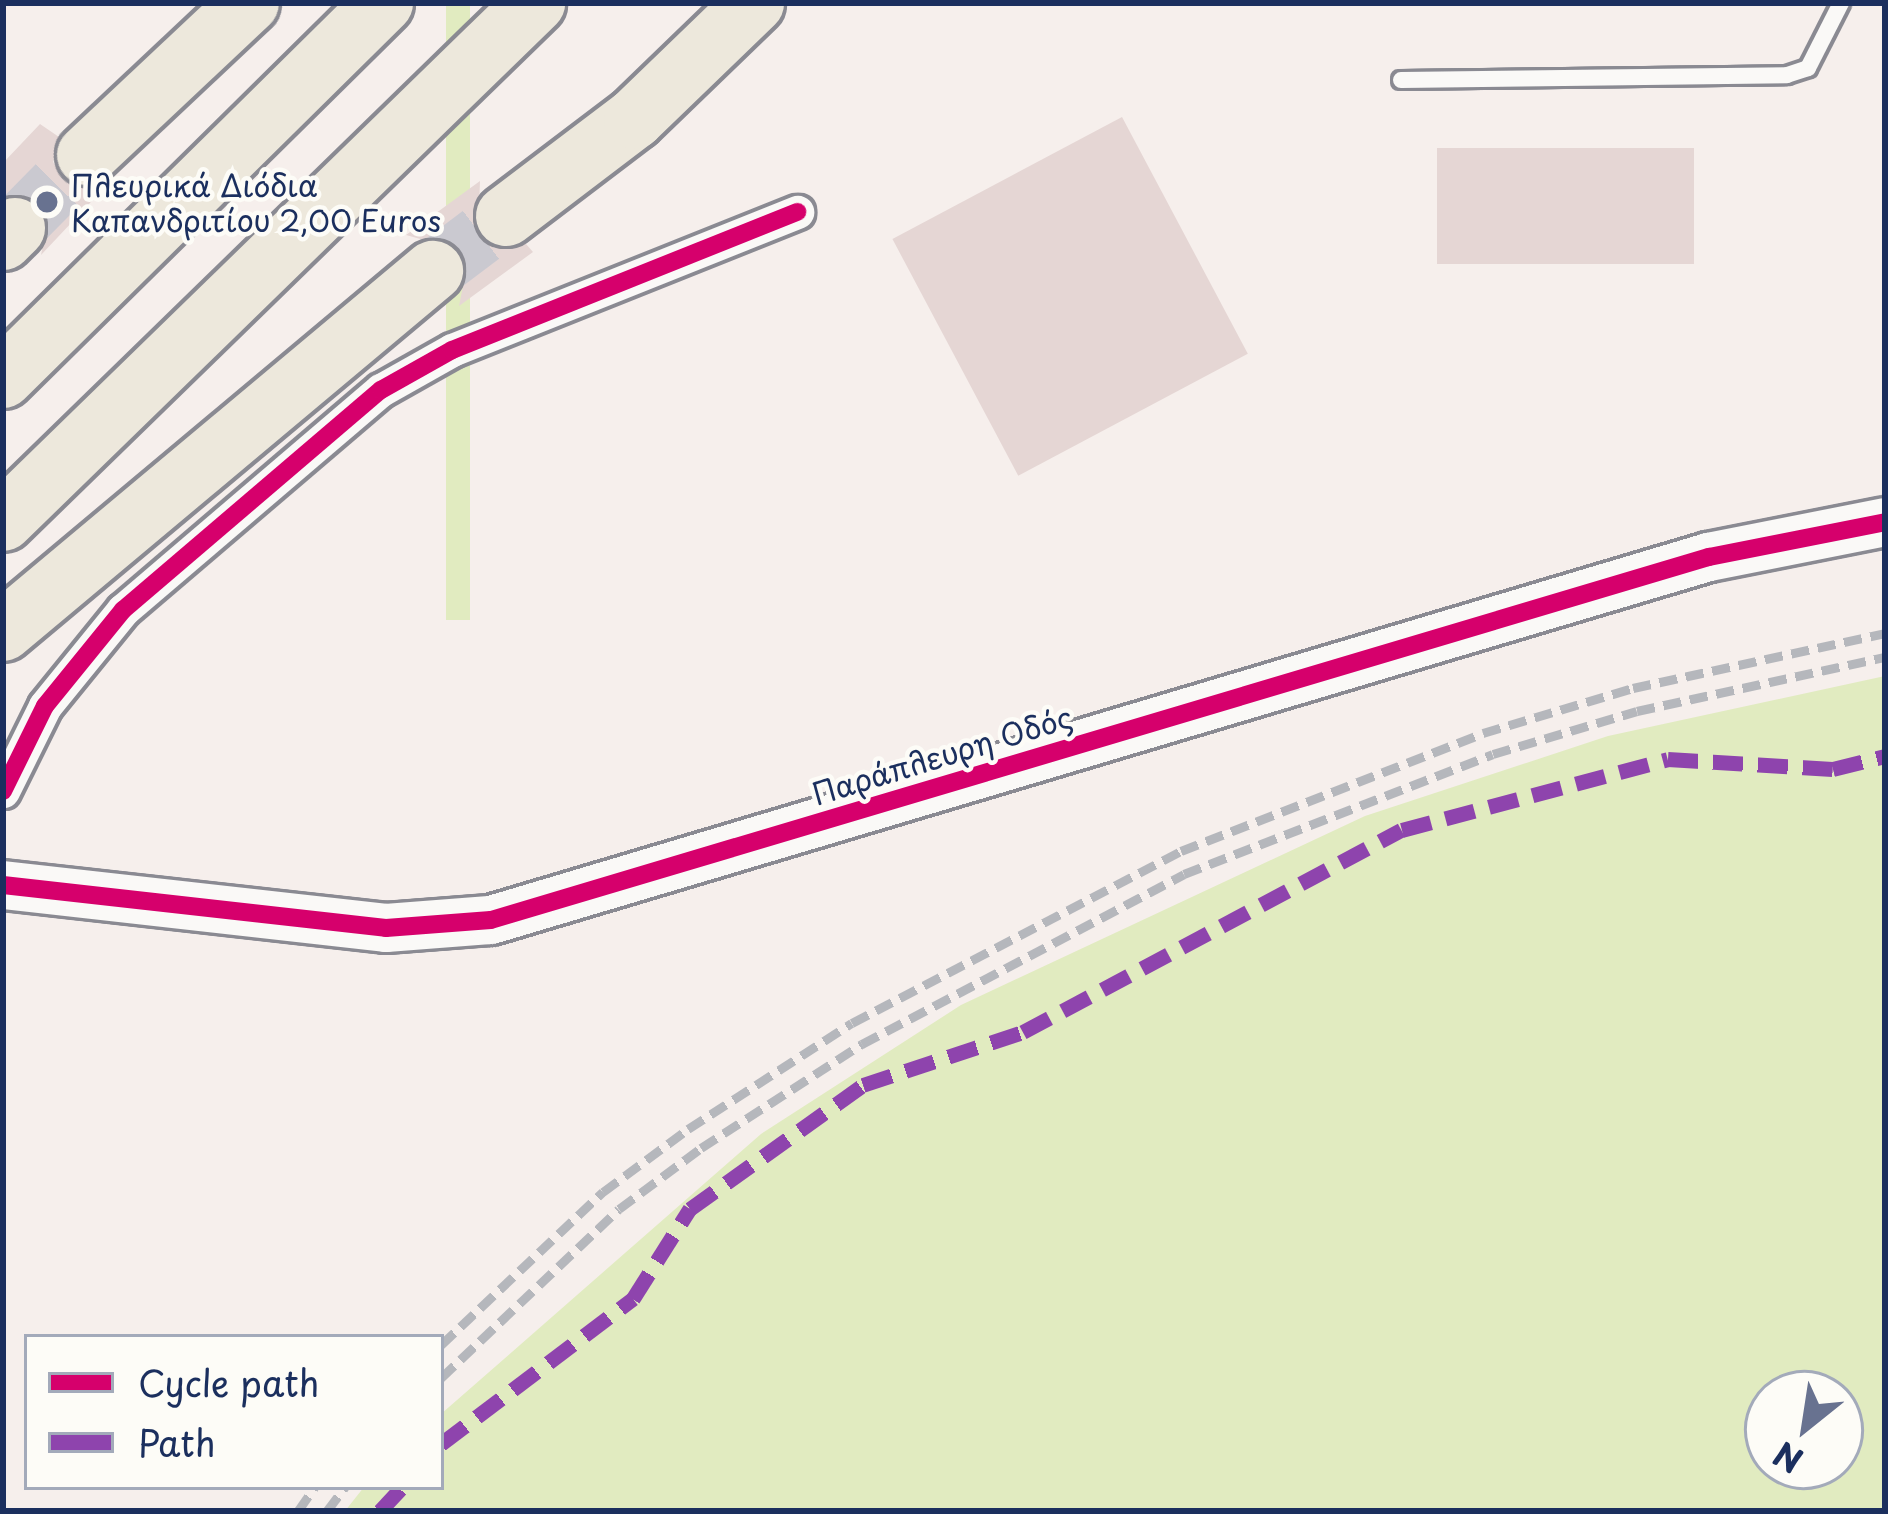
<!DOCTYPE html>
<html>
<head>
<meta charset="utf-8">
<style>
  body { margin:0 }
  #map { position:relative; width:1888px; height:1514px; overflow:hidden; background:#f6efec; font-family:"Playpen Sans",sans-serif }
  div>[style] { position:absolute }
  [style*='--x'] { left:calc(var(--x)*1px); top:calc(var(--y)*1px); width:calc(var(--w)*1px); rotate:calc(var(--a)*1deg) }
  .green>* { inset:0; background:#e1ebc0; transform-origin:0 0 }
  .building>* { inset:0; background:#e5d6d4; transform-origin:0 0 }
  .highway-tunnel>* { height:60px; margin-top:-30px; transform-origin:0; background:repeating-linear-gradient(90deg,#cac9d0 0 60px,transparent 0 90px) }
  .roads { filter:drop-shadow(3px 0 #8a8a92) drop-shadow(-3px 0 #8a8a92) drop-shadow(0 3px #8a8a92) drop-shadow(0 -3px #8a8a92) }
  .lane>* { height:16px; margin:-8px; padding:0 8px; transform-origin:8px; border-radius:8px; background:#faf9f7 }
  .street>* { height:33px; margin:-16.5px; padding:0 16.5px; transform-origin:16.5px; border-radius:16.5px; background:#faf9f7 }
  .secondary>* { height:48px; margin:-24px; padding:0 24px; transform-origin:24px; border-radius:24px; background:#faf9f7 }
  .highway>* { height:60px; margin:-30px; padding:0 30px; transform-origin:30px; border-radius:30px; background:#ede8dc }
  .rail>* { height:9px; margin-top:-4.5px; transform-origin:0; background:repeating-linear-gradient(90deg,#b5b7bc 0 18px,transparent 0 27px) }
  .quiet>* { height:15px; margin-top:-7.5px; transform-origin:0; background:repeating-linear-gradient(90deg,#8e44ad 0 30px,transparent 0 45px) }
  .cycleway>* { height:18px; margin:-9px; padding:0 9px; transform-origin:9px; border-radius:9px; background:#d6006c }
  .dots>* { width:33px; height:33px; translate:-50% -50%; box-sizing:border-box; border:6px solid #fdfcf7; border-radius:50% }
  span { translate:-50% -50%; white-space:nowrap; text-align:center; line-height:1.15; -webkit-text-stroke:9px #fdfcf7; paint-order:stroke }
  .poi-label { font-size:30px; color:#1b2f5e }
  .left { translate:0 -50%; text-align:left }
  .street-label { font-size:30px; color:#1b2f5e }
  .frame { position:absolute; inset:0; border:6px solid #1b2f5e; pointer-events:none }
  .legend { position:absolute; left:24px; top:1334px; width:420px; height:156px; box-sizing:border-box; background:#fdfcf7; border:3px solid #a3aaba; margin:0; padding:15px 21px; list-style:none; font-size:36px; color:#1b2f5e }
  .legend li { display:flex; align-items:center; gap:24px; height:60px }
  .legend b { width:60px; border:3px solid #a3aaba }
  .north { position:absolute; left:1744px; top:1370px; width:120px; height:120px; box-sizing:border-box; background:#fdfcf7; border:3px solid #a3aaba; border-radius:50%; rotate:210deg; font-size:33px; font-weight:700; line-height:48px; text-align:center; color:#1b2f5e }
  .north::after { content:''; display:block; margin:auto; width:42px; height:54px; background:#687290; clip-path:polygon(50% 0,100% 100%,50% 72%,0 100%) }
</style>
</head>
<body>
<div id="map">
  <div class="green">
    <i style="left:446px;top:3px;width:24px;height:617px"></i>
    <i style="clip-path:polygon(evenodd,1885px 676px,1885px 1511px,345px 1511px,364px 1487px,441px 1487px,441px 1414px,761px 1134px,961px 1005px,1365px 816px,1608px 736px,1885px 676px,1768px 1394px,1840px 1394px,1840px 1466px,1768px 1466px,1768px 1394px)"></i>
  </div>
  <div class="building">
    <i style="left:1122px;top:117px;width:268px;height:260px;rotate:62deg"></i>
    <i style="clip-path:polygon(40px 124px,59px 137px,53px 162px,63px 179px,106px 186px,41px 255px,48px 220px,40px 205px,3px 196px,3px 163px)"></i>
    <i style="left:1437px;top:148px;width:257px;height:116px"></i>
    <i style="clip-path:polygon(480px 181px,478px 236px,494px 248px,526px 244px,533px 252px,459px 306px,467px 266px,460px 250px,406px 235px)"></i>
  </div>
  <div class="highway-tunnel">
    <i style="--x:15;--y:228;--w:103;--a:-45.4"></i>
    <i style="--x:433;--y:271;--w:91;--a:-37"></i>
  </div>
  <div class="roads">
    <div class="lane">
      <i style="--x:1401;--y:80;--w:386;--a:-0.7"></i>
      <i style="--x:1787;--y:75;--w:22;--a:-18"></i>
      <i style="--x:1808;--y:68;--w:73;--a:-63.1"></i>
    </div>
    <div class="street">
      <i style="--x:3;--y:791;--w:95;--a:-63.7"></i>
      <i style="--x:45;--y:706;--w:124;--a:-50.9"></i>
      <i style="--x:123;--y:610;--w:339;--a:-40.5"></i>
      <i style="--x:381;--y:390;--w:81;--a:-29.4"></i>
      <i style="--x:452;--y:350;--w:372;--a:-21.8"></i>
    </div>
    <div class="secondary">
      <i style="--x:3;--y:885;--w:385;--a:6.4"></i>
      <i style="--x:386;--y:928;--w:105;--a:-4.4"></i>
      <i style="--x:491;--y:920;--w:1271;--a:-16.6"></i>
      <i style="--x:1709;--y:557;--w:179;--a:-11.2"></i>
    </div>
    <div class="highway">
      <i style="--x:87;--y:155;--w:222;--a:-43.2"></i>
      <i style="--x:506;--y:216;--w:161;--a:-37.2"></i>
      <i style="--x:634;--y:119;--w:167;--a:-44"></i>
      <i style="--x:3;--y:240;--w:17;--a:-45"></i>
      <i style="--x:3;--y:378;--w:534;--a:-44.62"></i>
      <i style="--x:3;--y:521;--w:743;--a:-44.24"></i>
      <i style="--x:3;--y:631;--w:561;--a:-39.94"></i>
    </div>
  </div>
  <div class="rail">
    <i style="--x:441;--y:1345;--w:223;--a:-43.4"></i>
    <i style="--x:603;--y:1192;--w:106;--a:-36.5"></i>
    <i style="--x:688;--y:1129;--w:195;--a:-32.9"></i>
    <i style="--x:852;--y:1023;--w:371;--a:-27.6"></i>
    <i style="--x:1181;--y:851;--w:324;--a:-21.3"></i>
    <i style="--x:1483;--y:733;--w:157;--a:-16.7"></i>
    <i style="--x:1633;--y:688;--w:258;--a:-12.3"></i>
    <i style="--x:441;--y:1378;--w:245;--a:-43.5"></i>
    <i style="--x:619;--y:1209;--w:102;--a:-36.6"></i>
    <i style="--x:701;--y:1148;--w:192;--a:-32.9"></i>
    <i style="--x:862;--y:1044;--w:364;--a:-27.8"></i>
    <i style="--x:1184;--y:874;--w:331;--a:-21.2"></i>
    <i style="--x:1493;--y:754;--w:150;--a:-16.6"></i>
    <i style="--x:1637;--y:711;--w:254;--a:-12.3"></i>
    <i style="--x:298;--y:1511;--w:29;--a:-55"></i>
    <i style="--x:327;--y:1511;--w:30;--a:-53"></i>
  </div>
  <div class="quiet">
    <i style="--x:441;--y:1444;--w:241;--a:-37.1"></i>
    <i style="--x:633;--y:1299;--w:107;--a:-57.7"></i>
    <i style="--x:690;--y:1209;--w:213;--a:-35.6"></i>
    <i style="--x:863;--y:1085;--w:169;--a:-18.3"></i>
    <i style="--x:1023;--y:1032;--w:429;--a:-28.1"></i>
    <i style="--x:1402;--y:830;--w:275;--a:-14.9"></i>
    <i style="--x:1668;--y:759;--w:165;--a:3.5"></i>
    <i style="--x:1833;--y:769;--w:54;--a:-14"></i>
    <i style="--x:380;--y:1511;--w:33;--a:-47"></i>
  </div>
  <div class="cycleway">
    <i style="--x:3;--y:791;--w:95;--a:-63.7"></i>
    <i style="--x:45;--y:706;--w:124;--a:-50.9"></i>
    <i style="--x:123;--y:610;--w:339;--a:-40.5"></i>
    <i style="--x:381;--y:390;--w:81;--a:-29.4"></i>
    <i style="--x:452;--y:350;--w:372;--a:-21.8"></i>
    <i style="--x:3;--y:885;--w:385;--a:6.4"></i>
    <i style="--x:386;--y:928;--w:105;--a:-4.4"></i>
    <i style="--x:491;--y:920;--w:1271;--a:-16.6"></i>
    <i style="--x:1709;--y:557;--w:179;--a:-11.2"></i>
  </div>
  <div class="dots">
    <i style="left:47px;top:202px;background:#687290"></i>
  </div>
  <div class="poi-label">
    <span class="left" style="left:71px;top:202px">Πλευρικά Διόδια<br>Καπανδριτίου 2,00 Euros</span>
  </div>
  <div class="street-label">
    <span style="left:942px;top:755px;rotate:-17deg">Παράπλευρη Οδός</span>
  </div>
  <div class="frame"></div>
  <ul class="legend">
  <li><b style="height:15px;background:#d6006c"></b>Cycle path</li>
  <li><b style="height:15px;background:#8e44ad"></b>Path</li>
  </ul>
  <div class="north">N</div>
</div>
</body>
</html>
